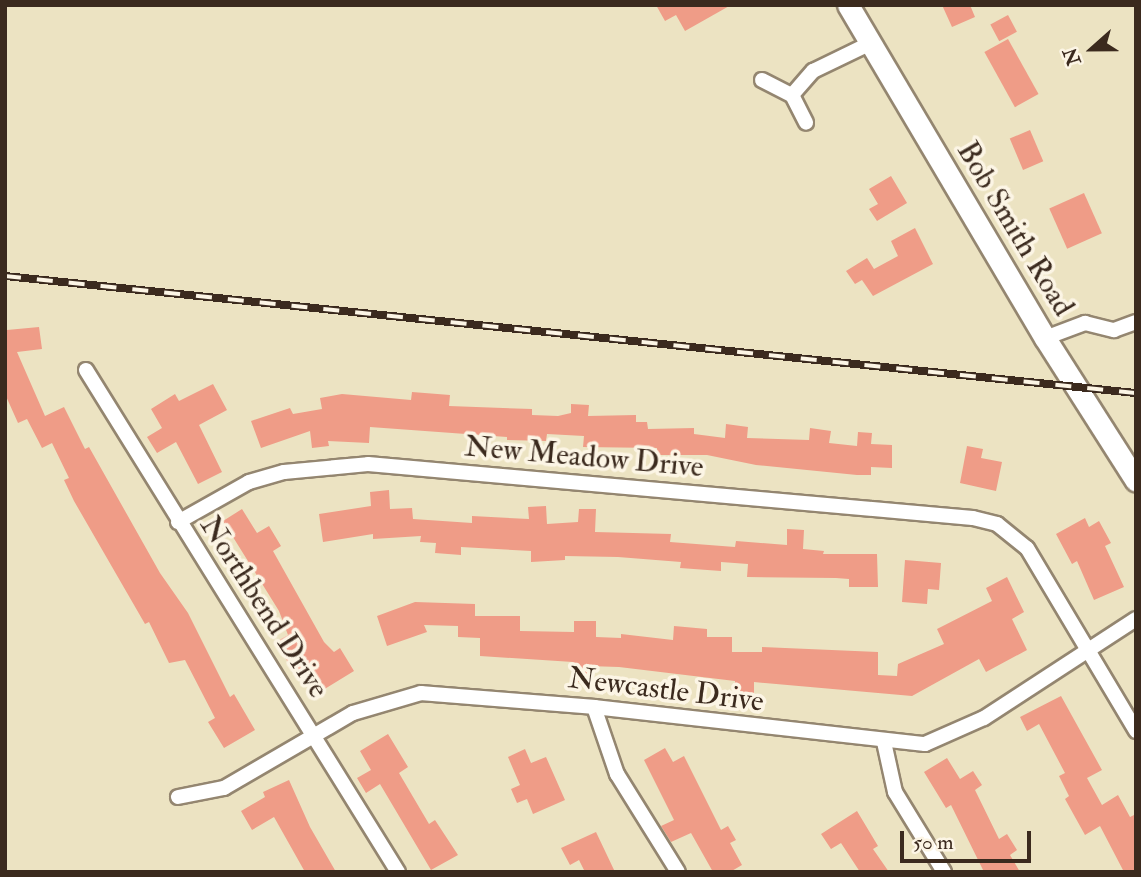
<!DOCTYPE html>
<html>
<head>
<meta charset="utf-8">
<style>
  body { margin:0 }
  #map { position:relative; width:1141px; height:877px; overflow:hidden; background:#ece3c2; font-family:"IM FELL Double Pica",serif }
  div>[style] { position:absolute }
  [style*='--x'] { left:calc(var(--x)*1px); top:calc(var(--y)*1px); width:calc(var(--w)*1px); rotate:calc(var(--a)*1deg) }
  .building>* { inset:0; background:#ef9c87; transform-origin:0 0 }
  .roads { filter:drop-shadow(2px 0 #948670) drop-shadow(-2px 0 #948670) drop-shadow(0 2px #948670) drop-shadow(0 -2px #948670) }
  .street>* { height:14px; margin:-7px; padding:0 7px; transform-origin:7px; border-radius:7px; background:#fff }
  .secondary>* { height:21px; margin:-10.5px; padding:0 10.5px; transform-origin:10.5px; border-radius:10.5px; background:#fff }
  .rail>* { height:8px; margin-top:-4px; transform-origin:0; background:repeating-linear-gradient(90deg,#fcf5e5 0 16px,#3b2a1e 0 32px); box-sizing:border-box; border-block:2px solid #3b2a1e }
  span { translate:-50% -50%; white-space:nowrap; text-align:center; line-height:1.15; -webkit-text-stroke:7px #fcf5e5; paint-order:stroke }
  .street-label { font-size:30px; color:#3b2a1e }
  .frame { position:absolute; inset:0; border:7px solid #3b2a1e; pointer-events:none }
  .north { position:absolute; left:1057px; top:14px; width:70px; height:70px; -webkit-text-stroke:5px #fcf5e5; paint-order:stroke; rotate:249deg; font-size:19px; font-weight:700; line-height:28px; text-align:center; color:#3b2a1e }
  .north::after { content:''; display:block; margin:auto; width:24px; height:32px; background:#3b2a1e; clip-path:polygon(50% 0,100% 100%,50% 72%,0 100%) }
  .scale { position:absolute; left:900px; top:831px; width:131px; height:32px; box-sizing:border-box; border:4px solid #3b2a1e; border-top:0; padding-left:9px; font-size:21px; line-height:24px; white-space:nowrap; color:#3b2a1e; -webkit-text-stroke:5px #fcf5e5; paint-order:stroke }
</style>
</head>
<body>
<div id="map">
  <div class="building">
    <i style="clip-path:polygon(656px 5px,731px 5px,685px 31px,676px 15px,665px 21px)"></i>
    <i style="clip-path:polygon(942px 5px,970px 5px,975px 17px,952px 27px)"></i>
    <i style="left:1008px;top:15px;width:19px;height:20px;rotate:62deg"></i>
    <i style="left:1008px;top:39px;width:63px;height:27px;rotate:61deg"></i>
    <i style="left:1030px;top:130px;width:34px;height:22px;rotate:67deg"></i>
    <i style="clip-path:polygon(891px 176px,907px 203px,877px 221px,869px 209px,878px 204px,869px 189px)"></i>
    <i style="left:1084px;top:193px;width:44px;height:38px;rotate:66deg"></i>
    <i style="clip-path:polygon(915px 228px,933px 264px,873px 296px,862px 280px,855px 284px,846px 271px,867px 258px,874px 269px,898px 256px,891px 241px)"></i>
    <i style="clip-path:polygon(5px 326px,7px 330px,39px 327px,42px 349px,17px 352px,45px 416px,64px 407px,85px 449px,89px 447px,160px 573px,188px 613px,230px 697px,234px 694px,255px 730px,224px 748px,208px 722px,215px 718px,185px 660px,169px 663px,149px 622px,145px 624px,74px 501px,64px 480px,69px 478px,52px 443px,42px 448px,27px 419px,18px 423px,5px 394px)"></i>
    <i style="clip-path:polygon(213px 384px,227px 410px,199px 425px,222px 472px,198px 484px,176px 442px,157px 453px,147px 437px,162px 428px,151px 409px,175px 394px,179px 401px)"></i>
    <i style="clip-path:polygon(412px 392px,450px 395px,449px 406px,532px 409px,532px 415px,558px 416px,571px 413px,571px 404px,589px 405px,588px 416px,636px 415px,636px 422px,647px 422px,648px 429px,694px 428px,694px 434px,725px 438px,726px 424px,748px 427px,747px 438px,809px 440px,810px 428px,831px 431px,829px 443px,857px 446px,858px 432px,872px 433px,871px 444px,892px 445px,892px 468px,871px 467px,871px 475px,857px 475px,756px 465px,707px 455px,657px 455px,657px 448px,583px 447px,584px 436px,547px 434px,546px 441px,507px 440px,507px 437px,370px 427px,369px 443px,328px 441px,329px 446px,312px 448px,310px 431px,261px 448px,251px 421px,290px 408px,293px 414px,322px 409px,320px 398px,342px 394px,411px 400px)"></i>
    <i style="clip-path:polygon(967px 446px,983px 449px,981px 458px,1002px 462px,996px 491px,960px 483px)"></i>
    <i style="clip-path:polygon(389px 490px,390px 509px,412px 508px,413px 519px,472px 523px,472px 516px,529px 519px,528px 507px,546px 506px,547px 524px,578px 522px,579px 509px,596px 509px,595px 532px,671px 534px,670px 542px,735px 547px,736px 541px,787px 545px,787px 529px,804px 530px,803px 549px,824px 551px,823px 554px,877px 554px,878px 587px,849px 587px,849px 579px,836px 578px,747px 577px,748px 564px,721px 562px,721px 571px,680px 568px,681px 562px,618px 557px,565px 556px,565px 560px,531px 562px,531px 551px,461px 547px,461px 555px,435px 553px,436px 543px,420px 542px,421px 536px,373px 539px,373px 534px,323px 542px,319px 514px,371px 506px,370px 492px)"></i>
    <i style="clip-path:polygon(242px 509px,257px 533px,269px 526px,281px 546px,273px 551px,324px 642px,334px 652px,340px 648px,354px 671px,323px 690px,311px 670px,297px 678px,276px 642px,288px 635px,279px 611px,223px 521px)"></i>
    <i style="clip-path:polygon(1085px 518px,1089px 527px,1099px 521px,1111px 543px,1105px 546px,1124px 587px,1094px 600px,1077px 561px,1072px 564px,1056px 534px)"></i>
    <i style="clip-path:polygon(905px 560px,941px 563px,939px 590px,928px 589px,927px 604px,902px 602px)"></i>
    <i style="clip-path:polygon(1007px 577px,1024px 612px,1012px 619px,1027px 650px,986px 672px,979px 659px,912px 696px,754px 682px,754px 699px,735px 699px,735px 681px,619px 667px,588px 666px,588px 682px,572px 682px,573px 662px,480px 656px,480px 638px,458px 637px,458px 626px,424px 625px,427px 632px,387px 646px,377px 616px,415px 602px,475px 604px,475px 616px,520px 616px,520px 631px,574px 632px,574px 621px,596px 621px,596px 637px,621px 638px,621px 634px,673px 640px,674px 626px,707px 629px,707px 637px,732px 637px,732px 652px,762px 652px,762px 647px,878px 652px,878px 675px,897px 676px,898px 664px,944px 644px,937px 629px,992px 601px,986px 588px)"></i>
    <i style="clip-path:polygon(1061px 696px,1102px 770px,1087px 778px,1102px 805px,1118px 795px,1130px 817px,1136px 814px,1136px 872px,1124px 872px,1100px 826px,1085px 835px,1065px 799px,1069px 796px,1059px 776px,1065px 773px,1039px 724px,1027px 731px,1020px 717px)"></i>
    <i style="clip-path:polygon(388px 734px,408px 767px,399px 773px,429px 824px,435px 820px,458px 855px,431px 870px,380px 784px,366px 793px,357px 778px,371px 770px,360px 751px)"></i>
    <i style="clip-path:polygon(665px 748px,673px 762px,684px 756px,721px 830px,728px 826px,736px 840px,730px 843px,742px 865px,730px 872px,713px 872px,691px 833px,671px 842px,661px 826px,674px 820px,644px 760px)"></i>
    <i style="clip-path:polygon(525px 749px,531px 763px,546px 757px,565px 800px,533px 814px,527px 799px,517px 803px,511px 789px,520px 785px,508px 757px)"></i>
    <i style="clip-path:polygon(947px 758px,960px 779px,973px 771px,982px 785px,975px 790px,999px 839px,1007px 834px,1017px 850px,1010px 855px,1020px 872px,984px 872px,951px 805px,946px 808px,924px 772px)"></i>
    <i style="clip-path:polygon(289px 780px,310px 827px,336px 872px,305px 872px,274px 817px,252px 830px,241px 811px,265px 797px,263px 792px)"></i>
    <i style="clip-path:polygon(857px 811px,878px 846px,873px 849px,889px 872px,860px 872px,841px 843px,831px 849px,821px 834px)"></i>
    <i style="clip-path:polygon(596px 832px,615px 872px,585px 872px,579px 860px,570px 865px,561px 848px)"></i>
  </div>
  <div class="roads">
    <div class="street">
      <i style="--x:762;--y:80;--w:34;--a:27"></i>
      <i style="--x:792;--y:95;--w:31;--a:63"></i>
      <i style="--x:792;--y:95;--w:32;--a:-49"></i>
      <i style="--x:813;--y:71;--w:64;--a:-25.8"></i>
      <i style="--x:1045;--y:338;--w:43;--a:-20.6"></i>
      <i style="--x:1085;--y:323;--w:30;--a:14"></i>
      <i style="--x:1114;--y:330;--w:23;--a:-20"></i>
      <i style="--x:86;--y:370;--w:591;--a:58.14"></i>
      <i style="--x:178;--y:522;--w:81;--a:-29.4"></i>
      <i style="--x:249;--y:482;--w:36;--a:-16"></i>
      <i style="--x:284;--y:472;--w:84;--a:-5.4"></i>
      <i style="--x:368;--y:464;--w:607;--a:5.1"></i>
      <i style="--x:973;--y:518;--w:25;--a:14"></i>
      <i style="--x:997;--y:524;--w:38;--a:39"></i>
      <i style="--x:1027;--y:548;--w:213;--a:59.2"></i>
      <i style="--x:594;--y:707;--w:71;--a:71.1"></i>
      <i style="--x:617;--y:774;--w:115;--a:58.1"></i>
      <i style="--x:884;--y:742;--w:51;--a:77.6"></i>
      <i style="--x:895;--y:792;--w:94;--a:58.5"></i>
      <i style="--x:178;--y:797;--w:47;--a:-11.1"></i>
      <i style="--x:224;--y:788;--w:149;--a:-30.2"></i>
      <i style="--x:353;--y:713;--w:71;--a:-16.4"></i>
      <i style="--x:421;--y:693;--w:174;--a:4.6"></i>
      <i style="--x:594;--y:707;--w:333;--a:6.4"></i>
      <i style="--x:925;--y:744;--w:64;--a:-23.8"></i>
      <i style="--x:984;--y:718;--w:181;--a:-33.1"></i>
    </div>
    <div class="secondary">
      <i style="--x:848;--y:5;--w:387;--a:59.4"></i>
      <i style="--x:1045;--y:338;--w:169;--a:57.5"></i>
    </div>
  </div>
  <div class="rail">
    <i style="--x:5;--y:276;--w:1137;--a:5.91"></i>
  </div>
  <div class="street-label">
    <span style="left:1015px;top:229px;rotate:59deg">Bob Smith Road</span>
    <span style="left:584px;top:457px;rotate:5deg">New Meadow Drive</span>
    <span style="left:264px;top:607px;rotate:57deg">Northbend Drive</span>
    <span style="left:666px;top:690px;rotate:7deg">Newcastle Drive</span>
  </div>
  <div class="frame"></div>
  <div class="north">N</div>
  <div class="scale">50 m</div>
</div>
</body>
</html>
